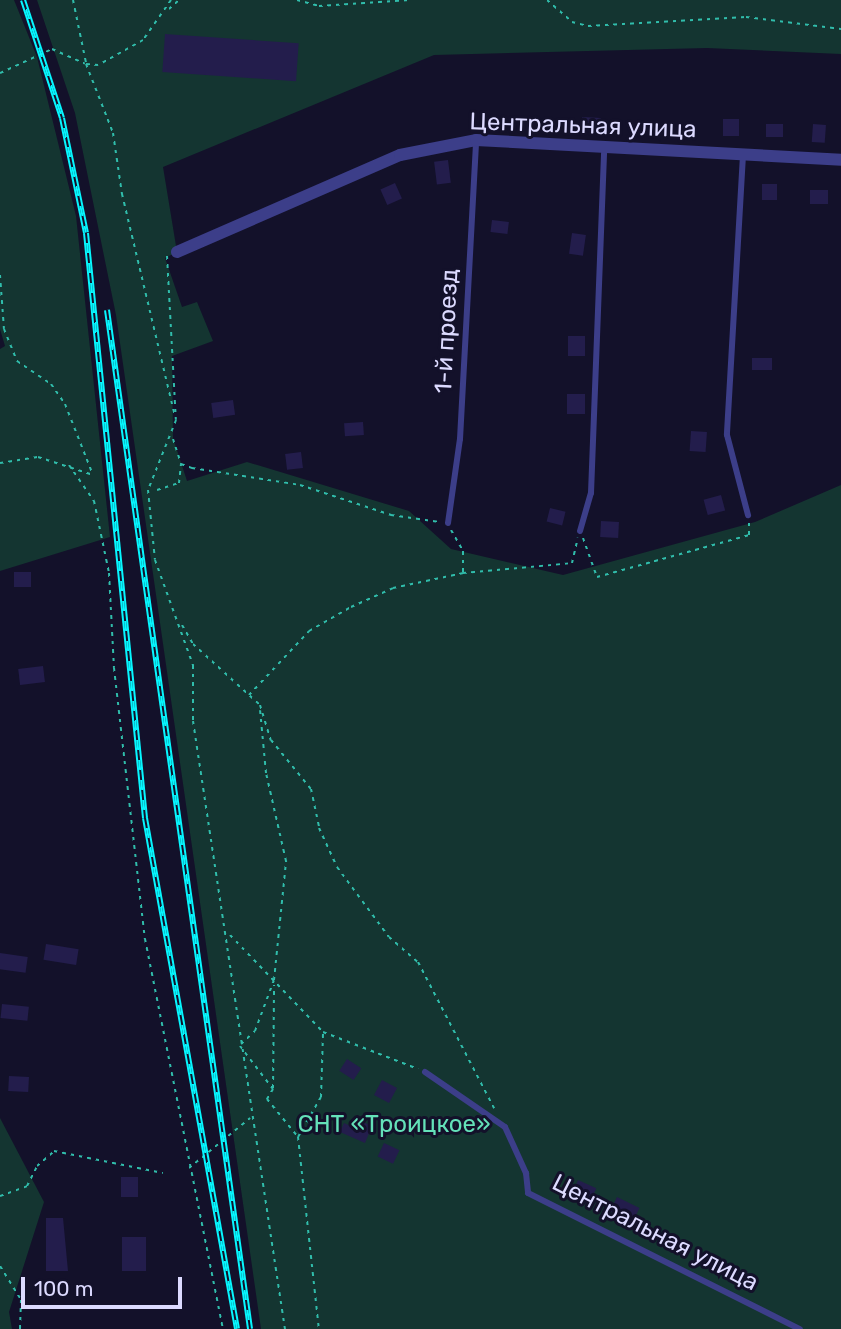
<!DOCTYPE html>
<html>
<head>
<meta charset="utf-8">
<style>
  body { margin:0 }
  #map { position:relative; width:841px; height:1329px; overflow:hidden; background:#13112a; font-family:Rubik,sans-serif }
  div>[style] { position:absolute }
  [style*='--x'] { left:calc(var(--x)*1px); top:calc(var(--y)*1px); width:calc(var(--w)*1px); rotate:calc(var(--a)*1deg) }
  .green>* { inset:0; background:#143531 }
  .building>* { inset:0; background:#231d4c; transform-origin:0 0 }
  .path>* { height:2px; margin-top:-1px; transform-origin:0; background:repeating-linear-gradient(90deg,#30bdab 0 3.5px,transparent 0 8.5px) }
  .service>* { height:6px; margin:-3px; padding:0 3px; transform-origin:3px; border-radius:3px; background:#3c3e89 }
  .minor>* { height:12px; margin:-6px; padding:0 6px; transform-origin:6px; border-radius:6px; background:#3c3e89 }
  .rail>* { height:6px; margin-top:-3px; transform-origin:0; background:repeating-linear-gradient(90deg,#13112a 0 10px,#06f7ff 0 20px); box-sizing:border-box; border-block:2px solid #06f7ff }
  span { translate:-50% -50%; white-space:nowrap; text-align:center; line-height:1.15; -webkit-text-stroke:6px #13112a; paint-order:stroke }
  .street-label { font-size:24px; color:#dcdaff }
  .park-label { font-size:24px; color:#64e1b9 }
  .scale { position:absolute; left:21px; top:1277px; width:161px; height:32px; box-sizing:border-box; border:4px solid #dcdaff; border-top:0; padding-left:9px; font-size:21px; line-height:24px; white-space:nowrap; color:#dcdaff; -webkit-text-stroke:5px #13112a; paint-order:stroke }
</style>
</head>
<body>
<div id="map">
  <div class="green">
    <i style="clip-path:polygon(0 0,14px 0,37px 57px,76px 216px,110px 537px,0 571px,0 349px,5px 346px,0 329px)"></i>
    <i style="clip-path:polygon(37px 0,841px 0,841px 54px,707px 48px,434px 55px,163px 167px,177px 252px,165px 258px,182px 307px,197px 302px,213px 341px,172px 356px,173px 438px,187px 481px,247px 462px,409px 511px,451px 549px,563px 575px,755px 522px,841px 485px,841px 1329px,261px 1329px,116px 315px,75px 113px)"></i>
    <i style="clip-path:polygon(0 1118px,44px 1202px,9px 1312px,12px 1329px,0 1329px)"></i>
  </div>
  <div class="building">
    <i style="left:165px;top:34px;width:134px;height:38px;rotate:4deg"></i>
    <i style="left:582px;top:117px;width:19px;height:13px;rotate:3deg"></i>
    <i style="left:723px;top:119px;width:16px;height:17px"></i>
    <i style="left:766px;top:124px;width:17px;height:13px"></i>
    <i style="left:813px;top:124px;width:13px;height:18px;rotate:4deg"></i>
    <i style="left:448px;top:160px;width:23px;height:14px;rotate:83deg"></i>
    <i style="left:395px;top:183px;width:17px;height:16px;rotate:66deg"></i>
    <i style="left:777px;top:184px;width:16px;height:15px;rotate:90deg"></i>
    <i style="left:810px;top:190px;width:18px;height:14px"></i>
    <i style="left:492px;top:220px;width:17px;height:12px;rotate:7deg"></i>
    <i style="left:572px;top:233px;width:14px;height:21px;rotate:8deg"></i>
    <i style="left:568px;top:336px;width:17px;height:20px"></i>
    <i style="left:752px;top:358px;width:20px;height:12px"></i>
    <i style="left:567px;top:394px;width:18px;height:20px"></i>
    <i style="left:233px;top:400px;width:15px;height:22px;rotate:82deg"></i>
    <i style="left:363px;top:422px;width:13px;height:19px;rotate:86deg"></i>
    <i style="left:691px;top:431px;width:16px;height:20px;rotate:4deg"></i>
    <i style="left:301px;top:452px;width:16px;height:16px;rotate:83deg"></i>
    <i style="left:721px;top:495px;width:16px;height:18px;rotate:75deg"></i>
    <i style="left:550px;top:508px;width:16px;height:14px;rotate:14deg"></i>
    <i style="left:601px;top:521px;width:18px;height:16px;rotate:3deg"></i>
    <i style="left:14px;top:572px;width:17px;height:15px"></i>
    <i style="left:43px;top:666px;width:16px;height:25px;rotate:83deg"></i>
    <i style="left:46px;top:944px;width:33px;height:16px;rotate:9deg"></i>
    <i style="left:0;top:953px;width:28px;height:16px;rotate:8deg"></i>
    <i style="left:2px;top:1004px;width:27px;height:14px;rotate:6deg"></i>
    <i style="left:347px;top:1059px;width:17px;height:14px;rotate:33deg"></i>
    <i style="left:9px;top:1076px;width:20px;height:15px;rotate:3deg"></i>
    <i style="left:382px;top:1080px;width:17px;height:17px;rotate:28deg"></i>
    <i style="clip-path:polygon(363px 1122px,372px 1126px,365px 1143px,340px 1132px,344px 1123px,359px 1130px)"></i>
    <i style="left:384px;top:1143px;width:17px;height:15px;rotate:25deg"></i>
    <i style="left:121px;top:1177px;width:17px;height:20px"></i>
    <i style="left:578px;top:1180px;width:20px;height:16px;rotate:24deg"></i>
    <i style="left:617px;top:1197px;width:25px;height:16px;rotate:26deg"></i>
    <i style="clip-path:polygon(46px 1218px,63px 1218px,68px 1271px,46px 1271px)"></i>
    <i style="left:122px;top:1237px;width:24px;height:34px"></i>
  </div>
  <div class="path">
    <i style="--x:73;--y:0;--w:64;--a:78.3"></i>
    <i style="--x:171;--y:0;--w:49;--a:125"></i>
    <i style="--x:143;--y:40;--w:51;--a:150.9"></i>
    <i style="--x:98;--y:65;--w:12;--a:-175"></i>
    <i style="--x:86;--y:64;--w:74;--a:68.6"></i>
    <i style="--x:113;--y:133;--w:62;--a:81.6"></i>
    <i style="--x:122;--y:194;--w:225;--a:76.6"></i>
    <i style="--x:297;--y:0;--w:23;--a:15"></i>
    <i style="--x:319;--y:6;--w:91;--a:-3.8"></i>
    <i style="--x:547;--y:0;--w:33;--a:41"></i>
    <i style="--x:572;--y:22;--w:16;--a:14"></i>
    <i style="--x:588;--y:26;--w:158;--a:-3.3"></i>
    <i style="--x:746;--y:17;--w:96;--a:7.2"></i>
    <i style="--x:169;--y:9;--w:13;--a:-42"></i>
    <i style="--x:0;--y:73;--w:57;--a:-24.8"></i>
    <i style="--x:52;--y:49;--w:36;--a:24"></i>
    <i style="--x:167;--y:256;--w:164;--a:86.9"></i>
    <i style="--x:176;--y:420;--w:75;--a:111.8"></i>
    <i style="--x:148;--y:490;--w:70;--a:84.3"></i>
    <i style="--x:155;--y:560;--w:112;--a:70.1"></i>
    <i style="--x:193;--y:665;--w:56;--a:90"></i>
    <i style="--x:193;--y:721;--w:615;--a:81.4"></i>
    <i style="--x:0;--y:275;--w:54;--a:85.8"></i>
    <i style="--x:4;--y:329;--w:35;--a:68"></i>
    <i style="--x:17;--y:361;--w:41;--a:34.1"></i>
    <i style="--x:51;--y:384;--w:24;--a:55"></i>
    <i style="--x:65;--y:404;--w:76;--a:68.5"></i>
    <i style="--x:173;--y:439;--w:26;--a:72"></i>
    <i style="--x:181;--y:464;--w:12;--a:20"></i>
    <i style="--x:192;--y:468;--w:109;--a:8.9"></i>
    <i style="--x:300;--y:485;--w:96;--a:18.2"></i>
    <i style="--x:391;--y:515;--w:49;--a:8.1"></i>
    <i style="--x:0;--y:463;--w:38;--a:-9"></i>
    <i style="--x:38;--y:457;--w:58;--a:18.1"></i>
    <i style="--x:69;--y:465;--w:44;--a:55.2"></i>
    <i style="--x:94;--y:501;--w:74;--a:78.2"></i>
    <i style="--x:109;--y:573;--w:95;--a:87"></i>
    <i style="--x:114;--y:668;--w:273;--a:83.5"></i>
    <i style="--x:145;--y:939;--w:398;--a:78.7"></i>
    <i style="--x:157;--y:490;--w:23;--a:-18"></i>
    <i style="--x:179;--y:483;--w:19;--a:-84"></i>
    <i style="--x:451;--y:530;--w:24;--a:60"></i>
    <i style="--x:463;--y:551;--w:22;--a:90"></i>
    <i style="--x:583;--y:538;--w:41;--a:70.3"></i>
    <i style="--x:597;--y:577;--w:158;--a:-15.4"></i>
    <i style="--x:749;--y:535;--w:12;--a:-90"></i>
    <i style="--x:182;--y:625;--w:22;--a:60"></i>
    <i style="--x:193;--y:644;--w:91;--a:42.3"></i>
    <i style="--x:260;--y:705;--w:37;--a:73"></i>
    <i style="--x:271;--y:740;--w:63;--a:50.8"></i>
    <i style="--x:311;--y:789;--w:40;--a:78"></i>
    <i style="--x:319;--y:828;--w:43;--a:65.2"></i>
    <i style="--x:337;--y:867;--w:87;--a:53.4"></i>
    <i style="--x:389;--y:937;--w:38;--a:41"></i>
    <i style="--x:418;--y:962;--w:165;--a:62.5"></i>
    <i style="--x:249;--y:695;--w:88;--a:-46.8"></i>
    <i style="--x:309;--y:631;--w:48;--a:-29.7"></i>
    <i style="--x:351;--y:607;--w:46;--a:-24.3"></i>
    <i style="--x:393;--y:588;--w:72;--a:-12.1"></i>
    <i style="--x:463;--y:573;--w:109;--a:-5.2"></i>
    <i style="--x:572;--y:563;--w:26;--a:-77"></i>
    <i style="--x:230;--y:935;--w:134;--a:46.2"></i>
    <i style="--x:323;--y:1032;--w:102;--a:21.3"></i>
    <i style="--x:241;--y:1044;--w:19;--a:-43"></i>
    <i style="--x:255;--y:1031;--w:54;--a:-69.6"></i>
    <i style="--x:274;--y:980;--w:120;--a:-84.2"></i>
    <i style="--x:286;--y:861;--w:90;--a:-102.8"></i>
    <i style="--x:266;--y:773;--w:63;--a:-95.4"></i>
    <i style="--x:240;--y:1046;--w:54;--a:52.5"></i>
    <i style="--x:273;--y:1089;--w:12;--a:121"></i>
    <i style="--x:267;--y:1099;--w:49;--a:50.8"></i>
    <i style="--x:298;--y:1137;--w:193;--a:83.8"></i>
    <i style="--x:273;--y:1088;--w:103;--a:-89.4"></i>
    <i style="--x:298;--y:1137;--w:46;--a:-60.1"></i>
    <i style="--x:321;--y:1097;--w:64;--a:-88.2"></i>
    <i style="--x:189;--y:1168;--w:79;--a:-39.3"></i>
    <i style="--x:0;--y:1196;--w:29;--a:-20"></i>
    <i style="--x:27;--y:1186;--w:22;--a:-63"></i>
    <i style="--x:37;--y:1166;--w:23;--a:-41"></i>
    <i style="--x:54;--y:1151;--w:111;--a:11.4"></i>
    <i style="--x:0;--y:1266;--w:40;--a:58"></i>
    <i style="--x:21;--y:1300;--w:29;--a:92"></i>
  </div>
  <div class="service">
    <i style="--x:743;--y:155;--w:280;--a:93.3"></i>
    <i style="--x:727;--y:435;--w:83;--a:75.3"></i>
    <i style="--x:448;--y:523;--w:85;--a:-81.9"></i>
    <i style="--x:460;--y:439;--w:299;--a:-86.9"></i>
    <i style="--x:580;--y:531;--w:40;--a:-74"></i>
    <i style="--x:591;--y:493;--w:345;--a:-87.8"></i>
    <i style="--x:425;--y:1072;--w:97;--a:34.5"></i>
    <i style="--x:505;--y:1127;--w:51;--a:65.5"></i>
    <i style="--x:526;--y:1173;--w:20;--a:84"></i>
    <i style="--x:528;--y:1193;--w:304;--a:26.6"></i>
  </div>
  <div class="minor">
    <i style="--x:177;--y:252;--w:243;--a:-23.5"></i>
    <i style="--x:400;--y:155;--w:77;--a:-11.2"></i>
    <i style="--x:476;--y:140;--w:366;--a:3.1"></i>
  </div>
  <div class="rail">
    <i style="--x:23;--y:0;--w:124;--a:71.7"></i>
    <i style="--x:62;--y:118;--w:117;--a:78.2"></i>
    <i style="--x:86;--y:233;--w:588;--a:84.24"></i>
    <i style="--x:145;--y:818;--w:519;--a:79.79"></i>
    <i style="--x:107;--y:310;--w:1029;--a:82.01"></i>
  </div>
  <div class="street-label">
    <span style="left:583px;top:126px;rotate:2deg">Центральная улица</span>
    <span style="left:447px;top:331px;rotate:-87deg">1-й проезд</span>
    <span style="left:655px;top:1233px;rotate:27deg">Центральная улица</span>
  </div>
  <div class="park-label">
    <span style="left:394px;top:1125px">СНТ «Троицкое»</span>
  </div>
  <div class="scale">100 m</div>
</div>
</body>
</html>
